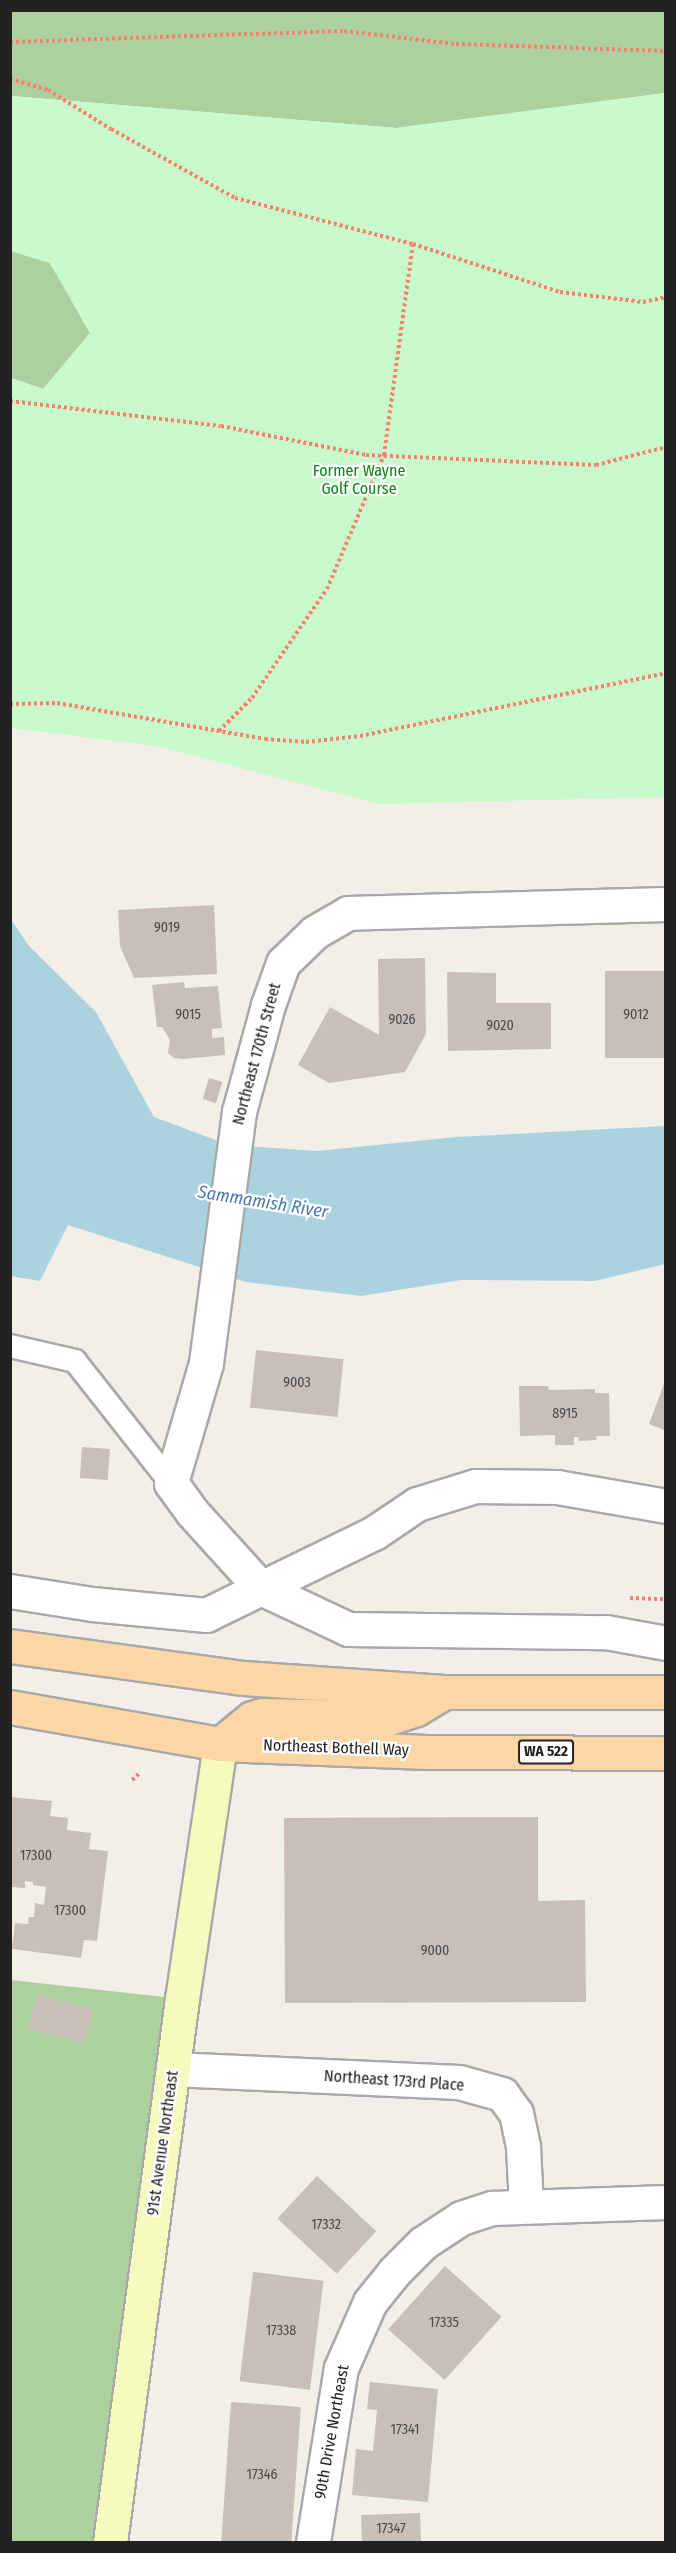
<!DOCTYPE html>
<html>
<head>
<meta charset="utf-8">
<style>
  body { margin:0 }
  #map { position:relative; width:676px; height:2553px; overflow:hidden; background:#f2efe9; font-family:"Fira Sans Condensed",sans-serif }
  div>[style] { position:absolute }
  [style*='--x'] { left:calc(var(--x)*1px); top:calc(var(--y)*1px); width:calc(var(--w)*1px); rotate:calc(var(--a)*1deg) }
  .forest>* { inset:0; background:#add19e }
  .park>* { inset:0; background:#c8facc }
  .water>* { inset:0; background:#aad3df }
  .building>* { inset:0; background:#c7bfb8; transform-origin:0 0 }
  .path>* { height:4px; margin-top:-2px; transform-origin:0; background:repeating-linear-gradient(90deg,#fa8072 0 3px,transparent 0 6px) }
  .roads { filter:drop-shadow(2px 0 #a9a9a9) drop-shadow(-2px 0 #a9a9a9) drop-shadow(0 2px #a9a9a9) drop-shadow(0 -2px #a9a9a9) }
  .lane>* { height:22px; margin:-11px; padding:0 11px; transform-origin:11px; border-radius:11px; background:#fff }
  .street>* { height:33px; margin:-16.5px; padding:0 16.5px; transform-origin:16.5px; border-radius:16.5px; background:#fff }
  .secondary>* { height:33px; margin:-16.5px; padding:0 16.5px; transform-origin:16.5px; border-radius:16.5px; background:#f7fabf }
  .primary>* { height:33px; margin:-16.5px; padding:0 16.5px; transform-origin:16.5px; border-radius:16.5px; background:#fcd6a4 }
  span { translate:-50% -50%; white-space:nowrap; text-align:center; line-height:1.15; -webkit-text-stroke:4.5px #fff; paint-order:stroke }
  .number-label { font-size:14px; color:#4b4948 }
  .number-label span { -webkit-text-stroke-width:0 }
  .shield-label span { padding:2px 4px; background:#fff; border:2px solid; border-radius:4px; -webkit-text-stroke-width:0 }
  .shield-label { font-size:15px; color:#222; font-weight:700 }
  .park-label { font-size:16px; color:#0c8416 }
  .street-label { font-size:16px; color:#222 }
  .water-label { font-size:18px; color:#4a7aab; font-style:italic }
  .frame { position:absolute; inset:0; border:12px solid #222; pointer-events:none }
</style>
</head>
<body>
<div id="map">
  <div class="forest">
    <i style="clip-path:polygon(10px 11px,665px 11px,665px 93px,396px 128px,11px 96px)"></i>
    <i style="clip-path:polygon(11px 251px,50px 263px,90px 333px,43px 389px,11px 378px)"></i>
    <i style="clip-path:polygon(11px 1980px,182px 1999px,110px 2542px,11px 2542px)"></i>
  </div>
  <div class="park">
    <i style="clip-path:polygon(665px 93px,665px 797px,379px 804px,156px 746px,11px 728px,11px 378px,43px 389px,90px 333px,50px 263px,11px 251px,11px 96px,396px 128px)"></i>
  </div>
  <div class="water">
    <i style="clip-path:polygon(10px 918px,29px 946px,96px 1012px,154px 1117px,229px 1145px,317px 1151px,456px 1137px,665px 1126px,665px 1264px,595px 1281px,461px 1280px,361px 1296px,246px 1282px,68px 1225px,40px 1281px,11px 1276px)"></i>
  </div>
  <div class="building">
    <i style="clip-path:polygon(214px 905px,217px 974px,134px 978px,120px 946px,118px 910px)"></i>
    <i style="clip-path:polygon(425px 958px,426px 1034px,405px 1072px,329px 1083px,298px 1065px,330px 1007px,379px 1035px,378px 959px)"></i>
    <i style="left:605px;top:971px;width:61px;height:87px"></i>
    <i style="clip-path:polygon(447px 972px,496px 973px,496px 1003px,551px 1003px,551px 1049px,448px 1051px)"></i>
    <i style="clip-path:polygon(184px 982px,185px 988px,218px 986px,222px 1028px,212px 1029px,212px 1038px,224px 1037px,225px 1055px,183px 1059px,174px 1058px,168px 1053px,170px 1040px,162px 1027px,157px 1027px,152px 985px)"></i>
    <i style="left:209px;top:1078px;width:14px;height:22px;rotate:17deg"></i>
    <i style="left:256px;top:1350px;width:88px;height:58px;rotate:6deg"></i>
    <i style="clip-path:polygon(665px 1381px,666px 1381px,666px 1431px,649px 1424px)"></i>
    <i style="clip-path:polygon(519px 1386px,548px 1386px,549px 1390px,595px 1389px,595px 1393px,609px 1393px,610px 1436px,596px 1436px,597px 1440px,579px 1441px,578px 1437px,574px 1437px,574px 1445px,555px 1445px,555px 1435px,520px 1436px)"></i>
    <i style="left:82px;top:1447px;width:28px;height:31px;rotate:4deg"></i>
    <i style="clip-path:polygon(10px 1797px,52px 1801px,50px 1816px,68px 1818px,67px 1830px,91px 1833px,89px 1849px,108px 1851px,97px 1941px,84px 1940px,81px 1958px,12px 1949px,15px 1923px,28px 1924px,29px 1917px,34px 1917px,35px 1903px,44px 1905px,46px 1887px,33px 1885px,33px 1882px,25px 1881px,25px 1888px,12px 1887px)"></i>
    <i style="clip-path:polygon(538px 1817px,538px 1901px,585px 1900px,586px 2002px,285px 2003px,284px 1818px)"></i>
    <i style="left:37px;top:1995px;width:58px;height:35px;rotate:15deg"></i>
    <i style="left:317px;top:2176px;width:81px;height:58px;rotate:43deg"></i>
    <i style="left:445px;top:2266px;width:76px;height:85px;rotate:42deg"></i>
    <i style="left:253px;top:2272px;width:71px;height:110px;rotate:7deg"></i>
    <i style="clip-path:polygon(370px 2382px,438px 2389px,428px 2502px,352px 2495px,356px 2449px,373px 2451px,377px 2410px,367px 2409px)"></i>
    <i style="left:231px;top:2402px;width:70px;height:140px;rotate:4deg"></i>
    <i style="left:420px;top:2513px;width:29px;height:59px;rotate:88deg"></i>
  </div>
  <div class="path">
    <i style="--x:10;--y:42;--w:334;--a:-1.9"></i>
    <i style="--x:344;--y:31;--w:113;--a:6.6"></i>
    <i style="--x:456;--y:44;--w:210;--a:1.9"></i>
    <i style="--x:10;--y:79;--w:40;--a:16"></i>
    <i style="--x:48;--y:90;--w:74;--a:31.8"></i>
    <i style="--x:111;--y:129;--w:142;--a:29.1"></i>
    <i style="--x:235;--y:198;--w:184;--a:14.5"></i>
    <i style="--x:413;--y:244;--w:155;--a:18.1"></i>
    <i style="--x:560;--y:292;--w:84;--a:6.9"></i>
    <i style="--x:643;--y:302;--w:24;--a:-12"></i>
    <i style="--x:10;--y:401;--w:212;--a:6.8"></i>
    <i style="--x:221;--y:426;--w:148;--a:11.3"></i>
    <i style="--x:366;--y:455;--w:230;--a:2.5"></i>
    <i style="--x:596;--y:465;--w:72;--a:-14.4"></i>
    <i style="--x:10;--y:704;--w:47;--a:-1.2"></i>
    <i style="--x:57;--y:703;--w:211;--a:9.8"></i>
    <i style="--x:265;--y:739;--w:41;--a:4.2"></i>
    <i style="--x:306;--y:742;--w:54;--a:-6.3"></i>
    <i style="--x:360;--y:736;--w:312;--a:-11.6"></i>
    <i style="--x:219;--y:731;--w:47;--a:-45"></i>
    <i style="--x:252;--y:698;--w:132;--a:-55.5"></i>
    <i style="--x:327;--y:589;--w:146;--a:-67"></i>
    <i style="--x:384;--y:455;--w:213;--a:-82.2"></i>
    <i style="--x:630;--y:1598;--w:36;--a:2"></i>
    <i style="--x:132;--y:1780;--w:9;--a:-41"></i>
  </div>
  <div class="roads">
    <div class="lane">
      <i style="--x:10;--y:1346;--w:67;--a:13"></i>
      <i style="--x:75;--y:1361;--w:155;--a:51.8"></i>
    </div>
    <div class="street">
      <i style="--x:666;--y:904;--w:318;--a:178.4"></i>
      <i style="--x:348;--y:913;--w:39;--a:150"></i>
      <i style="--x:314;--y:933;--w:43;--a:135.9"></i>
      <i style="--x:283;--y:963;--w:45;--a:109.7"></i>
      <i style="--x:268;--y:1005;--w:111;--a:105.2"></i>
      <i style="--x:239;--y:1112;--w:253;--a:97.5"></i>
      <i style="--x:206;--y:1363;--w:125;--a:106.3"></i>
      <i style="--x:171;--y:1483;--w:36;--a:54"></i>
      <i style="--x:192;--y:1512;--w:103;--a:47.8"></i>
      <i style="--x:261;--y:1588;--w:126;--a:-26"></i>
      <i style="--x:374;--y:1533;--w:52;--a:-34"></i>
      <i style="--x:417;--y:1504;--w:61;--a:-17.2"></i>
      <i style="--x:475;--y:1486;--w:82;--a:0.7"></i>
      <i style="--x:557;--y:1487;--w:111;--a:9.9"></i>
      <i style="--x:10;--y:1591;--w:83;--a:9"></i>
      <i style="--x:92;--y:1604;--w:115;--a:5.5"></i>
      <i style="--x:206;--y:1615;--w:61;--a:-26.1"></i>
      <i style="--x:261;--y:1588;--w:96;--a:25.2"></i>
      <i style="--x:348;--y:1629;--w:258;--a:0.7"></i>
      <i style="--x:606;--y:1632;--w:61;--a:10.4"></i>
      <i style="--x:173;--y:2069;--w:286;--a:2.6"></i>
      <i style="--x:459;--y:2082;--w:45;--a:15.6"></i>
      <i style="--x:502;--y:2094;--w:24;--a:54"></i>
      <i style="--x:516;--y:2113;--w:35;--a:78"></i>
      <i style="--x:523;--y:2147;--w:58;--a:87"></i>
      <i style="--x:313;--y:2542;--w:176;--a:-80.9"></i>
      <i style="--x:341;--y:2368;--w:72;--a:-66.3"></i>
      <i style="--x:370;--y:2302;--w:38;--a:-51"></i>
      <i style="--x:394;--y:2272;--w:41;--a:-45"></i>
      <i style="--x:423;--y:2243;--w:45;--a:-33.3"></i>
      <i style="--x:461;--y:2218;--w:33;--a:-18"></i>
      <i style="--x:492;--y:2208;--w:174;--a:-2"></i>
    </div>
    <div class="secondary">
      <i style="--x:110;--y:2542;--w:548;--a:-82.45"></i>
      <i style="--x:182;--y:1999;--w:258;--a:-81.5"></i>
    </div>
    <div class="primary">
      <i style="--x:10;--y:1646;--w:236;--a:7.8"></i>
      <i style="--x:244;--y:1678;--w:200;--a:4"></i>
      <i style="--x:444;--y:1692;--w:222;--a:0"></i>
      <i style="--x:10;--y:1707;--w:213;--a:10"></i>
      <i style="--x:220;--y:1744;--w:207;--a:2.2"></i>
      <i style="--x:427;--y:1752;--w:239;--a:0.2"></i>
      <i style="--x:220;--y:1744;--w:41;--a:-39.1"></i>
      <i style="--x:252;--y:1718;--w:10;--a:-17"></i>
      <i style="--x:262;--y:1715;--w:127;--a:1.4"></i>
      <i style="--x:389;--y:1718;--w:28;--a:-18"></i>
      <i style="--x:416;--y:1709;--w:33;--a:-31"></i>
    </div>
  </div>
  <div class="number-label">
    <span style="left:167px;top:928px">9019</span>
    <span style="left:188px;top:1015px">9015</span>
    <span style="left:636px;top:1015px">9012</span>
    <span style="left:402px;top:1020px">9026</span>
    <span style="left:500px;top:1026px">9020</span>
    <span style="left:297px;top:1383px">9003</span>
    <span style="left:565px;top:1414px">8915</span>
    <span style="left:36px;top:1856px">17300</span>
    <span style="left:70px;top:1911px">17300</span>
    <span style="left:435px;top:1951px">9000</span>
    <span style="left:326px;top:2225px">17332</span>
    <span style="left:444px;top:2323px">17335</span>
    <span style="left:281px;top:2331px">17338</span>
    <span style="left:405px;top:2430px">17341</span>
    <span style="left:262px;top:2475px">17346</span>
    <span style="left:391px;top:2529px">17347</span>
  </div>
  <div class="shield-label">
    <span style="left:546px;top:1752px">WA 522</span>
  </div>
  <div class="park-label">
    <span style="left:359px;top:480px">Former Wayne<br>Golf Course</span>
  </div>
  <div class="street-label">
    <span style="left:257px;top:1054px;rotate:-75deg">Northeast 170th Street</span>
    <span style="left:336px;top:1748px;rotate:2deg">Northeast Bothell Way</span>
    <span style="left:394px;top:2081px;rotate:4deg">Northeast 173rd Place</span>
    <span style="left:163px;top:2143px;rotate:-82deg">91st Avenue Northeast</span>
    <span style="left:332px;top:2432px;rotate:-80deg">90th Drive Northeast</span>
  </div>
  <div class="water-label">
    <span style="left:263px;top:1202px;rotate:9deg">Sammamish River</span>
  </div>
  <div class="frame"></div>
</div>
</body>
</html>
